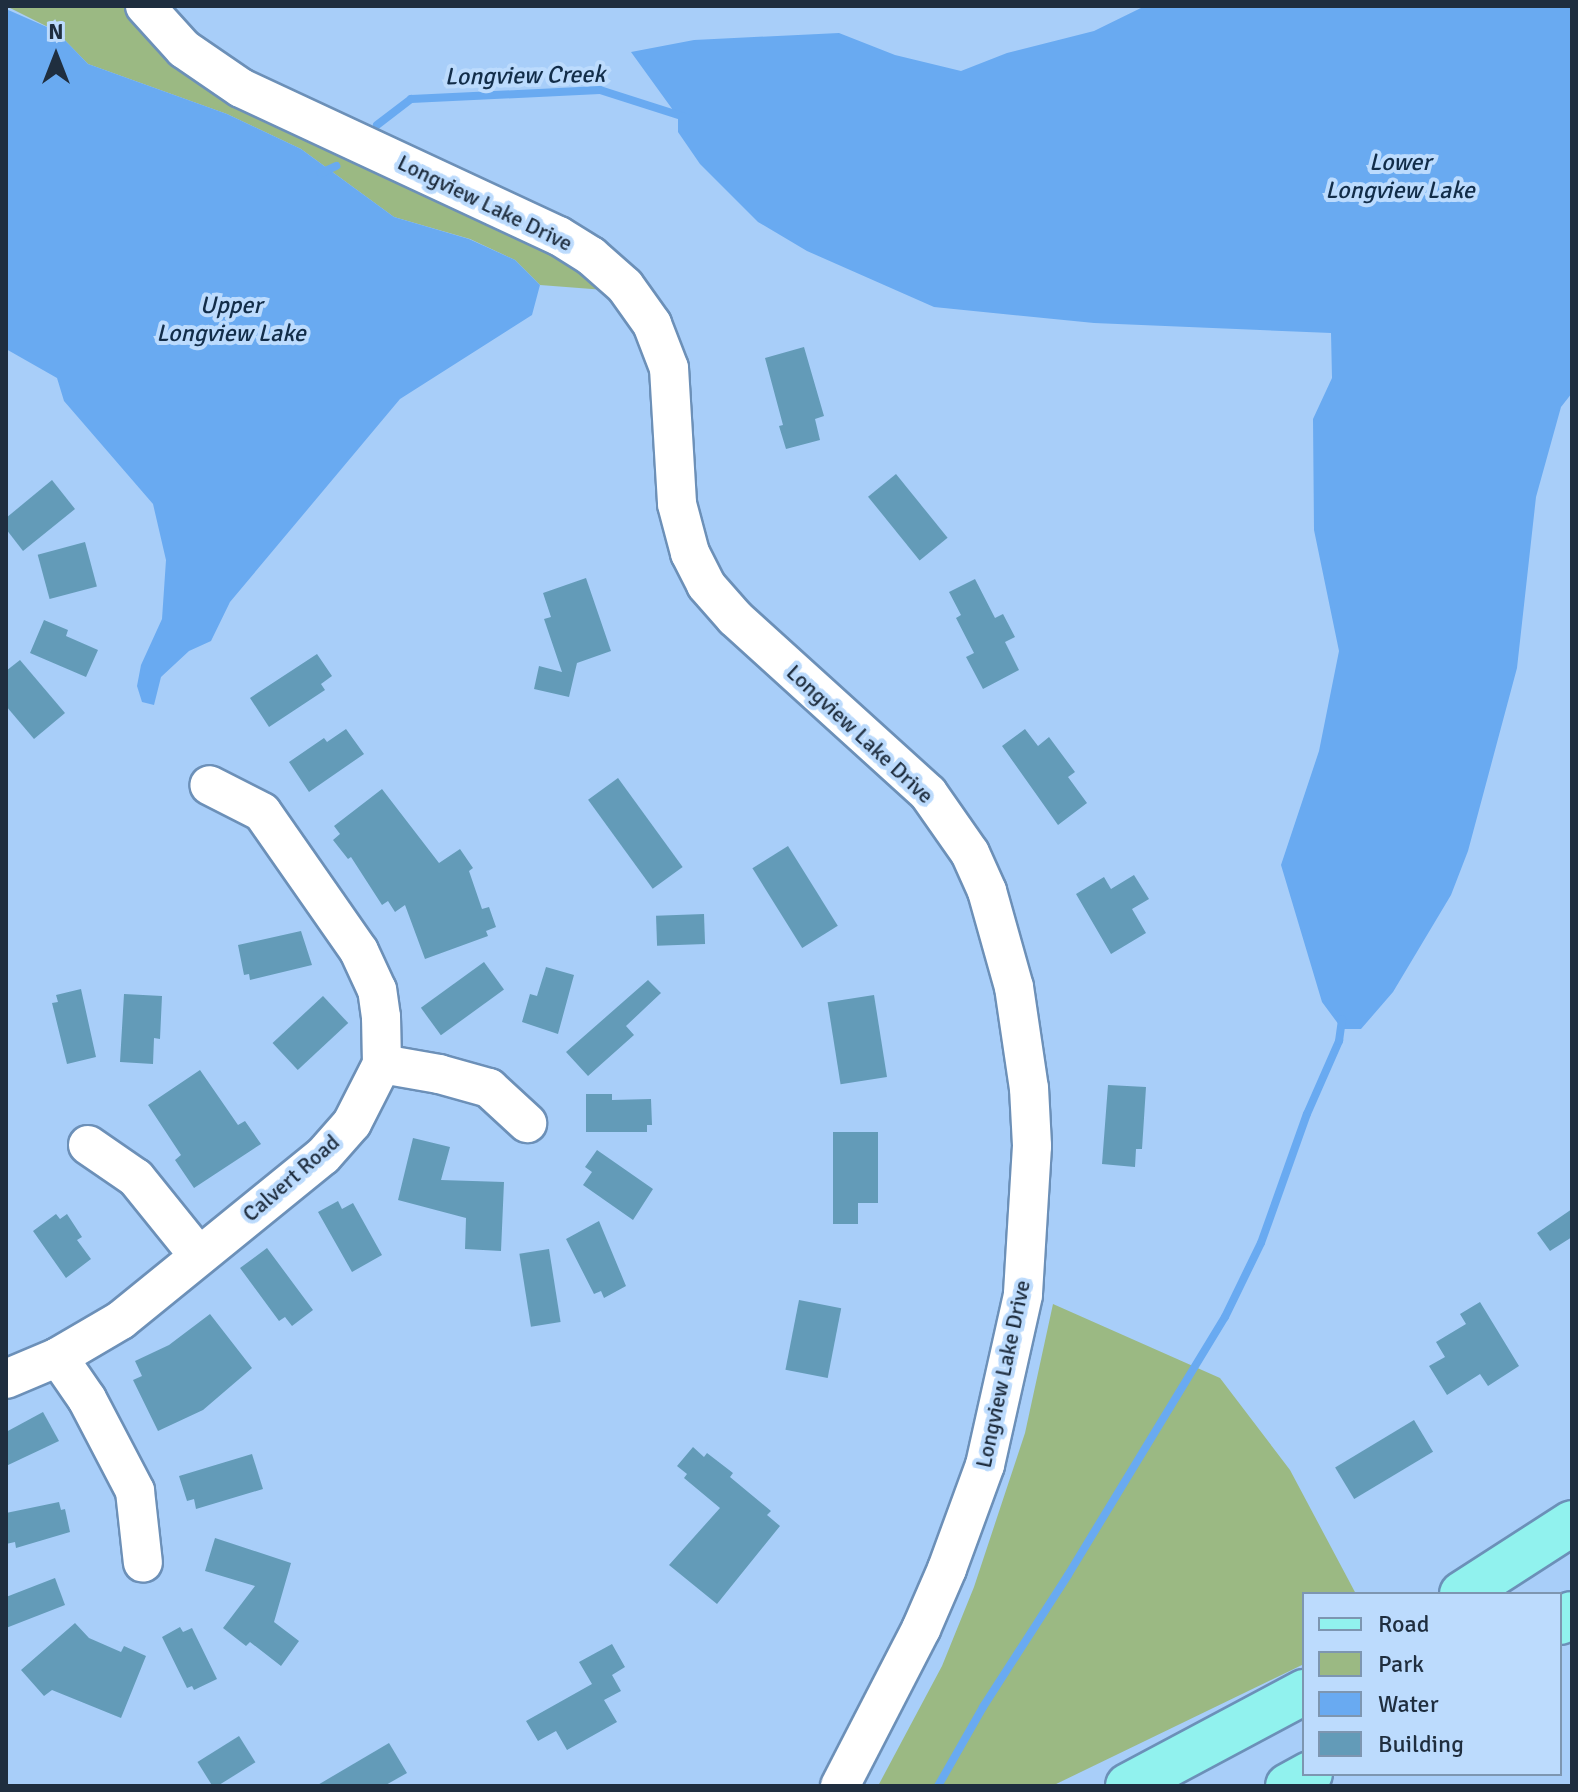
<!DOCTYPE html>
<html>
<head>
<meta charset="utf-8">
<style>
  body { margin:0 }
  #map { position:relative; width:1578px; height:1792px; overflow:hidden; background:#a8cef9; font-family:Signika,sans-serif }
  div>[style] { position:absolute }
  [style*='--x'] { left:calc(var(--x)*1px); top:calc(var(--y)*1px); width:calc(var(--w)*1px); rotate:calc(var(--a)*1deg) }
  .green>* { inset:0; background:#9bb983 }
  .water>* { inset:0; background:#69aaf1 }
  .stream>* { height:8px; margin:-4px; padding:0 4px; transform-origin:4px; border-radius:4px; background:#69aaf1 }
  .building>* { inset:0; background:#639bb8; transform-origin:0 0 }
  .roads { filter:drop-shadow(2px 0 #6c90b8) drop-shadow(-2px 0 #6c90b8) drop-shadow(0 2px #6c90b8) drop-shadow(0 -2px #6c90b8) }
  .minor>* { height:38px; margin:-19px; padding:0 19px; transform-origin:19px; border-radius:19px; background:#fff }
  .major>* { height:44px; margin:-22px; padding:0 22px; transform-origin:22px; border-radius:22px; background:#91f2ee }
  span { translate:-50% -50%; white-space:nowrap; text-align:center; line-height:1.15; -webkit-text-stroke:8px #bcdbfd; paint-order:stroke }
  .street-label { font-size:22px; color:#1f2e3f }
  .water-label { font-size:24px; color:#122d49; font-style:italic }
  .frame { position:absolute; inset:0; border:8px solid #1f2e3f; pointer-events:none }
  .legend { position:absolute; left:1302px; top:1592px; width:260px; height:184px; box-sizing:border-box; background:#bcdbfd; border:2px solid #7d96b1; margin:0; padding:10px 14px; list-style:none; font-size:24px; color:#1f2e3f }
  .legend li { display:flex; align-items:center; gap:16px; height:40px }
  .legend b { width:40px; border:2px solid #7d96b1 }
  .north { position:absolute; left:16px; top:16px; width:80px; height:80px; -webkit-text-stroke:6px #bcdbfd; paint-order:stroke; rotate:0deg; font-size:22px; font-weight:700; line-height:32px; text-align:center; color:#1f2e3f }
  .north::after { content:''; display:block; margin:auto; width:28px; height:36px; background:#1f2e3f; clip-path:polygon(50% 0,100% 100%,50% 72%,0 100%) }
</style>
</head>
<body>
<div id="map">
  <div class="green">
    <i style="clip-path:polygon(6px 6px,124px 6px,149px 39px,210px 92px,545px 249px,579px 268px,605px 290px,540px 285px,515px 260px,470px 239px,394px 217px,301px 149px,227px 114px,88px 64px,56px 31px)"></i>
    <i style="clip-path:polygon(1053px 1304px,1220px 1378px,1290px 1470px,1356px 1594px,1304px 1594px,1304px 1664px,1052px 1786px,878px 1786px,942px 1666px,974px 1587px,1025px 1433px)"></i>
  </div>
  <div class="water">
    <i style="clip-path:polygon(1145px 6px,1572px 6px,1572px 393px,1561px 407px,1536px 497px,1517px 668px,1468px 851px,1451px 895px,1393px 992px,1361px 1029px,1342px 1029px,1322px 1002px,1281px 865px,1319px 751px,1339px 651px,1314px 530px,1313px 419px,1332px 378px,1331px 333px,1094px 323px,934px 307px,807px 251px,758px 222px,700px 164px,678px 132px,678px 117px,631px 52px,694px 40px,839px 33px,895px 55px,961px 71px,1007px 53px,1094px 31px)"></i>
    <i style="clip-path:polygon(6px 9px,56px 31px,88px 64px,227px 114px,301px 149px,394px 217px,469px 239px,515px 260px,540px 285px,532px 315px,400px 399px,230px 602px,211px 641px,189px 651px,161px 677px,154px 705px,142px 702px,137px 686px,141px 665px,162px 619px,166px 560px,153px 504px,64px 401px,57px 378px,6px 349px)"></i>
  </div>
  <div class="stream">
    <i style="--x:377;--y:125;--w:43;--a:-37.4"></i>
    <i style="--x:411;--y:99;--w:189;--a:-2.7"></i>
    <i style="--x:600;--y:90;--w:92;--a:17.7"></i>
    <i style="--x:321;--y:173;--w:17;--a:-25"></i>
    <i style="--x:938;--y:1786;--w:91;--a:-60.3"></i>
    <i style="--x:983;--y:1707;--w:157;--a:-57.2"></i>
    <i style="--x:1068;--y:1575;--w:302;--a:-58.7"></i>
    <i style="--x:1225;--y:1317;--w:82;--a:-64.1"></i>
    <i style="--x:1261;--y:1243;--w:137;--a:-70.4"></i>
    <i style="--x:1307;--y:1114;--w:80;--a:-66.3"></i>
    <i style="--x:1339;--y:1041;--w:22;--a:-82"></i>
  </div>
  <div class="building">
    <i style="clip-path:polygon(804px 347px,824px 416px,815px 419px,820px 440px,786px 449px,779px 426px,783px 425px,765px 358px)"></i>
    <i style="left:896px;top:474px;width:82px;height:36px;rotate:51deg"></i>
    <i style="clip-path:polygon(52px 480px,75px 509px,23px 551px,6px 529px,6px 518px)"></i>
    <i style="left:85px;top:542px;width:46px;height:49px;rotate:75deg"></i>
    <i style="clip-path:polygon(586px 578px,611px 651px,577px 663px,569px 697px,534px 689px,539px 666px,562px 672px,544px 619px,551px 617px,543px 593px)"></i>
    <i style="clip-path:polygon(975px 579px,995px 618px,1003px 614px,1015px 637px,1005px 642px,1019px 670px,983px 689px,966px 657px,974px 653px,956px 618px,961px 615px,949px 592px)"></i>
    <i style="clip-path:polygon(44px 620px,68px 630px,66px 636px,98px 650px,86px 677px,30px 653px)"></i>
    <i style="clip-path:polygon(317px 654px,332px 676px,321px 684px,325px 690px,269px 727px,250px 698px)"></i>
    <i style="clip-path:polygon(20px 660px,65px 713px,34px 739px,6px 706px,6px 671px)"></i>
    <i style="clip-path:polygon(346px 729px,364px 754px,309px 792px,289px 762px,324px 738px,327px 742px)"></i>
    <i style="clip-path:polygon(1025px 729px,1038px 746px,1049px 737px,1075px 772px,1068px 777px,1087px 803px,1058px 825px,1002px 746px)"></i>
    <i style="left:618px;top:778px;width:110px;height:37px;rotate:54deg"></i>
    <i style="clip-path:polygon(382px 789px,439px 863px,460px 849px,473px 868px,469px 871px,482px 909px,489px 907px,496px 927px,486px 931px,488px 936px,425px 959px,405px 905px,395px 912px,388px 901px,382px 905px,351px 857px,348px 859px,333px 840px,340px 834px,334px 826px)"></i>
    <i style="left:788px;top:846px;width:94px;height:42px;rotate:58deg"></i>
    <i style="clip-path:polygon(1134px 875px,1149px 899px,1132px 909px,1146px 933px,1111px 954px,1076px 894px,1104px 877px,1111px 889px)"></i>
    <i style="left:704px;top:914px;width:30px;height:48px;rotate:88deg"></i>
    <i style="clip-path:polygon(301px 931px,312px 965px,250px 980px,249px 974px,244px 975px,238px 945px)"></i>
    <i style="left:484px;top:962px;width:34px;height:78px;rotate:54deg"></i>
    <i style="clip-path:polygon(546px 967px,574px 975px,558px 1034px,522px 1022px,530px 994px,537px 996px)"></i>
    <i style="clip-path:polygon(648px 980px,661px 993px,626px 1026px,634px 1035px,588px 1076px,566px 1052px)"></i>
    <i style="clip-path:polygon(81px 989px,96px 1057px,67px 1064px,52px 1003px,58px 1002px,56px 995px)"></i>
    <i style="clip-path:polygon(124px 994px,162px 996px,160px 1039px,154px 1038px,153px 1064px,120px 1062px)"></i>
    <i style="left:874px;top:995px;width:83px;height:47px;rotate:81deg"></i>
    <i style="left:323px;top:996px;width:37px;height:69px;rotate:47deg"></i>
    <i style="clip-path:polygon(200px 1070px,238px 1125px,245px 1121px,261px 1144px,194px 1188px,175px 1160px,181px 1155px,148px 1105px)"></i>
    <i style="clip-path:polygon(1108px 1085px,1146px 1087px,1142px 1149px,1136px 1149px,1135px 1167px,1102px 1164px)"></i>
    <i style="clip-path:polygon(586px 1094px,612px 1094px,612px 1100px,651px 1099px,652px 1125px,647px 1125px,647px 1132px,586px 1132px)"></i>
    <i style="clip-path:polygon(833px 1132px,878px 1132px,878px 1203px,858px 1203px,858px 1224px,833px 1224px)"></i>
    <i style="clip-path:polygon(413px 1138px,450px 1147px,441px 1180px,504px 1182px,501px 1251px,465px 1249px,466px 1218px,398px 1200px)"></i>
    <i style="clip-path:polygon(597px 1150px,653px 1189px,633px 1220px,583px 1185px,592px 1172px,585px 1167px)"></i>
    <i style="clip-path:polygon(338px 1201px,342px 1209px,353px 1203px,382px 1255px,352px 1272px,318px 1212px)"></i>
    <i style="clip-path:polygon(1572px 1209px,1572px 1237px,1550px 1251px,1537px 1233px)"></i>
    <i style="clip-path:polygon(56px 1214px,60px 1219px,67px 1214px,82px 1237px,77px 1240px,91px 1259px,66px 1278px,33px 1231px)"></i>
    <i style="clip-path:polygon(599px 1221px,626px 1286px,604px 1298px,601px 1291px,594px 1294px,566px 1239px)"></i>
    <i style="clip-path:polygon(267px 1248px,313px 1310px,292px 1326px,285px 1317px,279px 1321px,240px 1268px)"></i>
    <i style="left:549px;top:1249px;width:74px;height:30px;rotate:81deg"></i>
    <i style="left:799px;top:1300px;width:43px;height:71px;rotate:11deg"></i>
    <i style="clip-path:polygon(1480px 1302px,1519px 1366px,1488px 1386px,1480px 1374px,1447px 1395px,1429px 1366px,1445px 1357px,1436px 1342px,1466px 1324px,1460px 1314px)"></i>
    <i style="clip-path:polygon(210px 1314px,252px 1368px,203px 1410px,158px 1431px,133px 1380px,142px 1376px,135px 1361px,169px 1345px)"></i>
    <i style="clip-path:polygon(43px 1412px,59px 1441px,6px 1466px,6px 1432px)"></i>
    <i style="left:1414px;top:1420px;width:37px;height:92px;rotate:59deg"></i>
    <i style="clip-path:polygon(693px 1447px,704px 1457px,707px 1453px,733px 1473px,730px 1477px,771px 1511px,767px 1515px,780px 1526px,717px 1604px,669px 1565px,720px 1508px,684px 1478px,687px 1474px,677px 1466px)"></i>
    <i style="clip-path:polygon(252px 1454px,263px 1489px,196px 1509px,194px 1499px,187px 1501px,179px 1476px)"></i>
    <i style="clip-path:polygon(59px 1502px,61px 1510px,65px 1509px,70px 1532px,16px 1548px,15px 1542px,6px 1544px,6px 1513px)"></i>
    <i style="clip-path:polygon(215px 1538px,291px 1563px,274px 1622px,299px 1641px,281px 1666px,250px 1642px,246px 1646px,223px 1628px,255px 1586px,205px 1571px)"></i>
    <i style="clip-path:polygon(55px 1578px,65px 1605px,6px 1628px,6px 1597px)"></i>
    <i style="clip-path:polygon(75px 1623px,89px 1638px,121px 1652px,124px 1646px,146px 1656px,121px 1718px,52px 1690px,44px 1696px,21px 1670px)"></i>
    <i style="clip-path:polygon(180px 1627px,183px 1632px,192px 1628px,217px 1679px,194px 1690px,192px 1686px,187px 1688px,162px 1637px)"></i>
    <i style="clip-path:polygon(612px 1644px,625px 1667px,612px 1675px,621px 1691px,604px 1700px,617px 1722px,567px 1750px,556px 1731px,538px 1741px,526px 1721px,592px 1684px,579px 1662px)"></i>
    <i style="left:239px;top:1736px;width:31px;height:49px;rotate:58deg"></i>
    <i style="clip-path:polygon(389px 1743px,407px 1773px,384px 1786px,316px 1786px)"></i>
  </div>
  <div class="roads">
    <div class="minor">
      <i style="--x:145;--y:6;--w:58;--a:47.8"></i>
      <i style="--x:184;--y:49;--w:69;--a:34.4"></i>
      <i style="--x:241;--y:88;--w:351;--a:25"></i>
      <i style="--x:559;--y:236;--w:38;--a:32"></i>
      <i style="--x:591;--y:256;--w:45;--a:41.4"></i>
      <i style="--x:625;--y:286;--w:47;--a:54.6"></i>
      <i style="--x:652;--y:324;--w:47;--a:68.9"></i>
      <i style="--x:669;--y:368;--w:136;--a:86.6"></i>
      <i style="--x:677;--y:504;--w:51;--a:75.1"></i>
      <i style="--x:690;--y:553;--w:36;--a:63"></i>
      <i style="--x:706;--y:585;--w:44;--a:48.7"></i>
      <i style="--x:735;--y:618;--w:261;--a:42.2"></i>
      <i style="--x:928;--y:793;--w:73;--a:55"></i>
      <i style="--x:970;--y:853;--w:42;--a:65.9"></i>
      <i style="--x:987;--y:891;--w:100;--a:74.3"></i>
      <i style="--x:1014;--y:987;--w:102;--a:81.6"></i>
      <i style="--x:1029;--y:1088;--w:58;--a:87"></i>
      <i style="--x:1032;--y:1146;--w:149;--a:93.5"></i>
      <i style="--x:1023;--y:1295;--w:174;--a:102.6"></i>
      <i style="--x:985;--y:1465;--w:111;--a:110.1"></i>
      <i style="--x:947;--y:1569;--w:65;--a:113.4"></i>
      <i style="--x:921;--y:1629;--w:177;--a:117.3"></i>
      <i style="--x:382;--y:1064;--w:58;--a:10"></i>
      <i style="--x:439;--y:1074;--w:52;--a:15.6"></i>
      <i style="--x:489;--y:1088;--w:52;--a:42.6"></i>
      <i style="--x:88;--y:1145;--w:58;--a:34.5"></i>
      <i style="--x:136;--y:1178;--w:100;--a:51.1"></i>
      <i style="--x:58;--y:1357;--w:51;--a:55.4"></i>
      <i style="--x:87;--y:1399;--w:104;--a:62.4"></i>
      <i style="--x:135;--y:1491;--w:72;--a:83.7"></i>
      <i style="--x:6;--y:1379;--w:56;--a:-22.9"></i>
      <i style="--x:58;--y:1357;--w:73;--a:-30.4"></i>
      <i style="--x:121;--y:1320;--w:260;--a:-39.1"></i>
      <i style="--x:323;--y:1156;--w:44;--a:-48.7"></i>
      <i style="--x:352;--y:1123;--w:66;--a:-63"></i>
      <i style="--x:382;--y:1064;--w:47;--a:-91.2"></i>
      <i style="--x:381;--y:1017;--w:27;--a:-98"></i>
      <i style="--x:377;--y:990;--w:43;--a:-114.8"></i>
      <i style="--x:359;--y:951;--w:169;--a:-124.9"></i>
      <i style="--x:262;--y:812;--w:59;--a:-153"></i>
    </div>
    <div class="major">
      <i style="--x:1462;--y:1594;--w:131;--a:-32.8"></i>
      <i style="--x:1560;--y:1622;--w:14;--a:-34"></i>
      <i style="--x:1128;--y:1786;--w:200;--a:-28.1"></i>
      <i style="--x:1288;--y:1786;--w:25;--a:-29"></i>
    </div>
  </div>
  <div class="street-label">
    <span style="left:485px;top:203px;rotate:26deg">Longview Lake Drive</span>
    <span style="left:860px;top:734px;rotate:43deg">Longview Lake Drive</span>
    <span style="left:291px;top:1178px;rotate:-41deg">Calvert Road</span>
    <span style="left:1003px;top:1374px;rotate:-78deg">Longview Lake Drive</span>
  </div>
  <div class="water-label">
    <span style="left:525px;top:76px;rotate:-1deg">Longview Creek</span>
    <span style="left:1400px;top:177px">Lower<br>Longview Lake</span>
    <span style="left:231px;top:320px">Upper<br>Longview Lake</span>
  </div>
  <div class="frame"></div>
  <ul class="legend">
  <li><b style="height:10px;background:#91f2ee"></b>Road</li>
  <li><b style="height:22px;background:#9bb983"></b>Park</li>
  <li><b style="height:22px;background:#69aaf1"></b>Water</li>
  <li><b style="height:22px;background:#639bb8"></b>Building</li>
  </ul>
  <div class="north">N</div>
</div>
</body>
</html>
